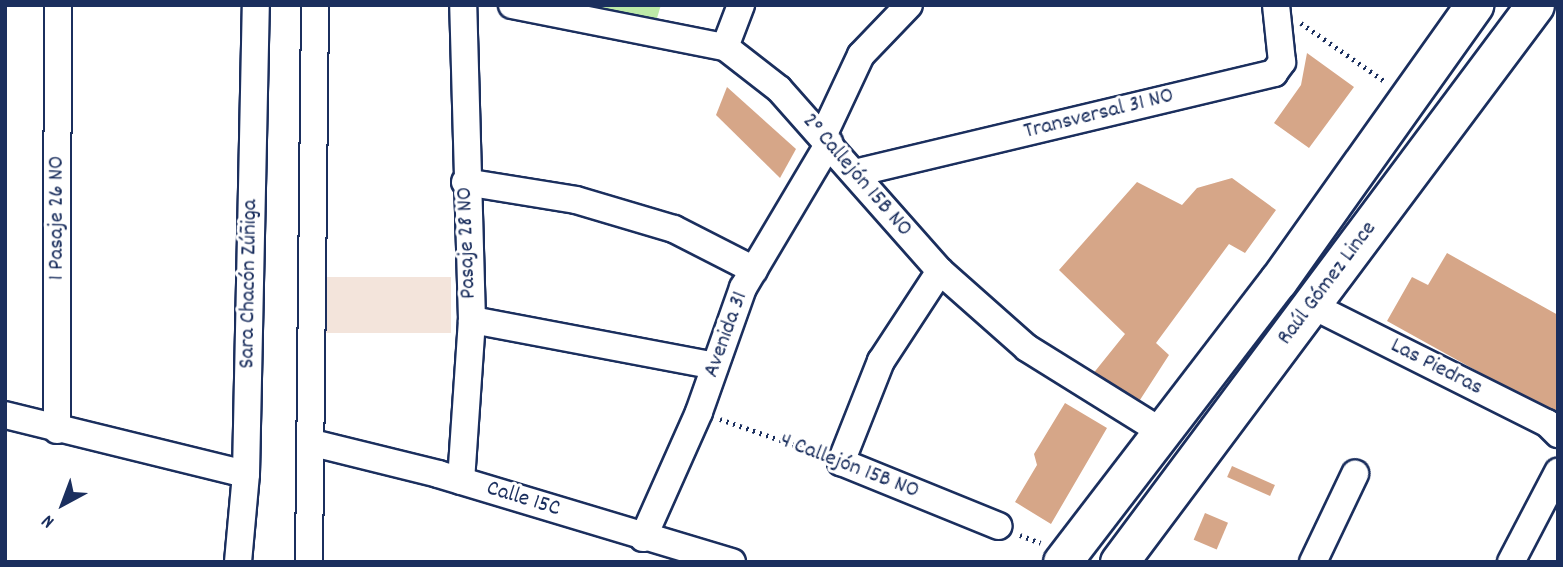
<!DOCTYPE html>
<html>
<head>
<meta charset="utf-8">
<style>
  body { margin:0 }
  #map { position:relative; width:1563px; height:567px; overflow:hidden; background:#fff; font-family:Dekko,sans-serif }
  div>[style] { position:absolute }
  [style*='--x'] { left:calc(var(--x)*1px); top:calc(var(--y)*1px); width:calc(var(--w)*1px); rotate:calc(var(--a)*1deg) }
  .built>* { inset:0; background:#f3e4db; transform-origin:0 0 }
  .green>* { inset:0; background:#bdeaa8 }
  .building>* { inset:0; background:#d6a688; transform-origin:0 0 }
  .path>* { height:4.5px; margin-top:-2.25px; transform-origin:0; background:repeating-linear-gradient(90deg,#1b2f5e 0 2px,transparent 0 7px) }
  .roads { filter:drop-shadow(2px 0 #1b2f5e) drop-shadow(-2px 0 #1b2f5e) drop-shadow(0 2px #1b2f5e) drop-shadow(0 -2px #1b2f5e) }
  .minor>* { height:26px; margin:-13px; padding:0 13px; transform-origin:13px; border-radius:13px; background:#fff }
  .secondary>* { height:37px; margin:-18.5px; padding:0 18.5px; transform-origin:18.5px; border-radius:18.5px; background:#fff }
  span { translate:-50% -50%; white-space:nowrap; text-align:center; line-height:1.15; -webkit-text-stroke:6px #fff; paint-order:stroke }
  .street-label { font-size:23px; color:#1b2f5e }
  .frame { position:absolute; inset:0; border:7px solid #1b2f5e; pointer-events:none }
  .north { position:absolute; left:28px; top:469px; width:70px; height:70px; -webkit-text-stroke:5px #fff; paint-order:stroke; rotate:221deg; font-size:19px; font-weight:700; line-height:28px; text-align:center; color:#1b2f5e }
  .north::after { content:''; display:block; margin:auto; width:24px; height:32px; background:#1b2f5e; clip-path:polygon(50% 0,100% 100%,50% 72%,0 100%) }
</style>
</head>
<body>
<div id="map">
  <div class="built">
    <i style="left:451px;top:277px;width:56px;height:125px;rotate:90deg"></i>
  </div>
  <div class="green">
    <i style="clip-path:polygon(558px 5px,661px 5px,653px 31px)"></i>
  </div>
  <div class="building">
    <i style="clip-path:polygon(1307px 53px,1354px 87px,1309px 148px,1274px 123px,1301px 85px)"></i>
    <i style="clip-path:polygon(727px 87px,796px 149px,780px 178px,716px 115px)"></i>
    <i style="clip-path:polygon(1232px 178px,1276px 210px,1245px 253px,1229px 244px,1156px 343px,1169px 355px,1138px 403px,1092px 375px,1125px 334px,1059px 270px,1137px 182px,1182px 205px,1197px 188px)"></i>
    <i style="clip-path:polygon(1447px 253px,1558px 315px,1558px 416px,1387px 321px,1412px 277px,1428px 285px)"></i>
    <i style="clip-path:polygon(1065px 403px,1107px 428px,1051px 524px,1015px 502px,1037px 465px,1034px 454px)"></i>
    <i style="left:1232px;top:466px;width:47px;height:12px;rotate:24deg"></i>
    <i style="left:1205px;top:513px;width:25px;height:29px;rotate:23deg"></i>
  </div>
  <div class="path">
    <i style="--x:1301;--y:23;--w:103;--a:34.8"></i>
    <i style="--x:720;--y:419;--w:106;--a:19.3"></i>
    <i style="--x:1020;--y:535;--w:22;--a:21"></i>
  </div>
  <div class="roads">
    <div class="minor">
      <i style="--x:512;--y:5;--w:217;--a:11.2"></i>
      <i style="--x:725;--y:47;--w:68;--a:37.9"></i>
      <i style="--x:779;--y:89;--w:243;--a:48.5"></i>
      <i style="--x:940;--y:271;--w:116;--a:41.5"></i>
      <i style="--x:1027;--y:348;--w:159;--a:31.9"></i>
      <i style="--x:725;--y:47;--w:45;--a:-69.1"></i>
      <i style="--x:823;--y:136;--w:89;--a:-64.9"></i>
      <i style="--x:861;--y:55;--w:69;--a:-46.2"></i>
      <i style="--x:855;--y:173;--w:431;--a:-13.4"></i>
      <i style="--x:1274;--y:73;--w:14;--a:-54"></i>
      <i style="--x:1282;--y:62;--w:57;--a:-96"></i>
      <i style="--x:465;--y:182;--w:112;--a:9.2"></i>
      <i style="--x:576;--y:200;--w:102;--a:16.5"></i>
      <i style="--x:674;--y:229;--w:90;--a:27.1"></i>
      <i style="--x:940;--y:271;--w:108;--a:123.2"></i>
      <i style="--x:881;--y:361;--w:109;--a:111.6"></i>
      <i style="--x:841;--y:462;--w:170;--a:22.1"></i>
      <i style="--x:1313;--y:306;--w:262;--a:26.6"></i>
      <i style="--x:1547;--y:423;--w:16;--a:45"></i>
      <i style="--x:472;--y:320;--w:247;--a:10.7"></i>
      <i style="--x:5;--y:415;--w:248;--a:13.8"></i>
      <i style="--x:57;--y:430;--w:425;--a:-89.9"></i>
      <i style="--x:313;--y:443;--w:129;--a:13.9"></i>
      <i style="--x:438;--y:474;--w:307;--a:16.7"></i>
      <i style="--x:461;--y:481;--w:161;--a:-86.1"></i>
      <i style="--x:472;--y:320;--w:315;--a:-91.6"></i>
      <i style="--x:643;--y:538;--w:138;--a:-66"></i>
      <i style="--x:699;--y:412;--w:132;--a:-70.5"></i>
      <i style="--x:743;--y:288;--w:169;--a:-59.3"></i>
      <i style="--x:238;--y:562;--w:88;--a:-84.8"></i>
      <i style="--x:246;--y:474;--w:469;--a:-88.8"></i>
      <i style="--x:309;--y:562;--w:557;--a:-89.38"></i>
      <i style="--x:1313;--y:562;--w:98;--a:-64.5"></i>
      <i style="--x:1511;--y:562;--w:102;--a:-62.4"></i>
    </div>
    <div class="secondary">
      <i style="--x:1062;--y:562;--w:354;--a:-52.5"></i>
      <i style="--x:1278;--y:281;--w:339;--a:-54.6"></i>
      <i style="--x:1119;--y:562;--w:695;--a:-53.25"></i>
    </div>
  </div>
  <div class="street-label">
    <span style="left:1099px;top:115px;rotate:-14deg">Transversal 31 NO</span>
    <span style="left:856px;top:176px;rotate:49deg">2° Callejón 15B NO</span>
    <span style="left:58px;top:218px;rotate:-90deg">1 Pasaje 26 NO</span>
    <span style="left:468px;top:243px;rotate:-92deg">Pasaje 28 NO</span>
    <span style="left:250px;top:284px;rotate:-89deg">Sara Chacón Zúñiga</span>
    <span style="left:1328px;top:284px;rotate:-53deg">Raúl Gómez Lince</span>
    <span style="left:727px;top:335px;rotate:-70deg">Avenida 31</span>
    <span style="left:1436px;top:368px;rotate:27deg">Las Piedras</span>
    <span style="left:849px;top:467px;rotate:21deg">4 Callejón 15B NO</span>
    <span style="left:523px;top:500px;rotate:17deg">Calle 15C</span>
  </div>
  <div class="frame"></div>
  <div class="north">N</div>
</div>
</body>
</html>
